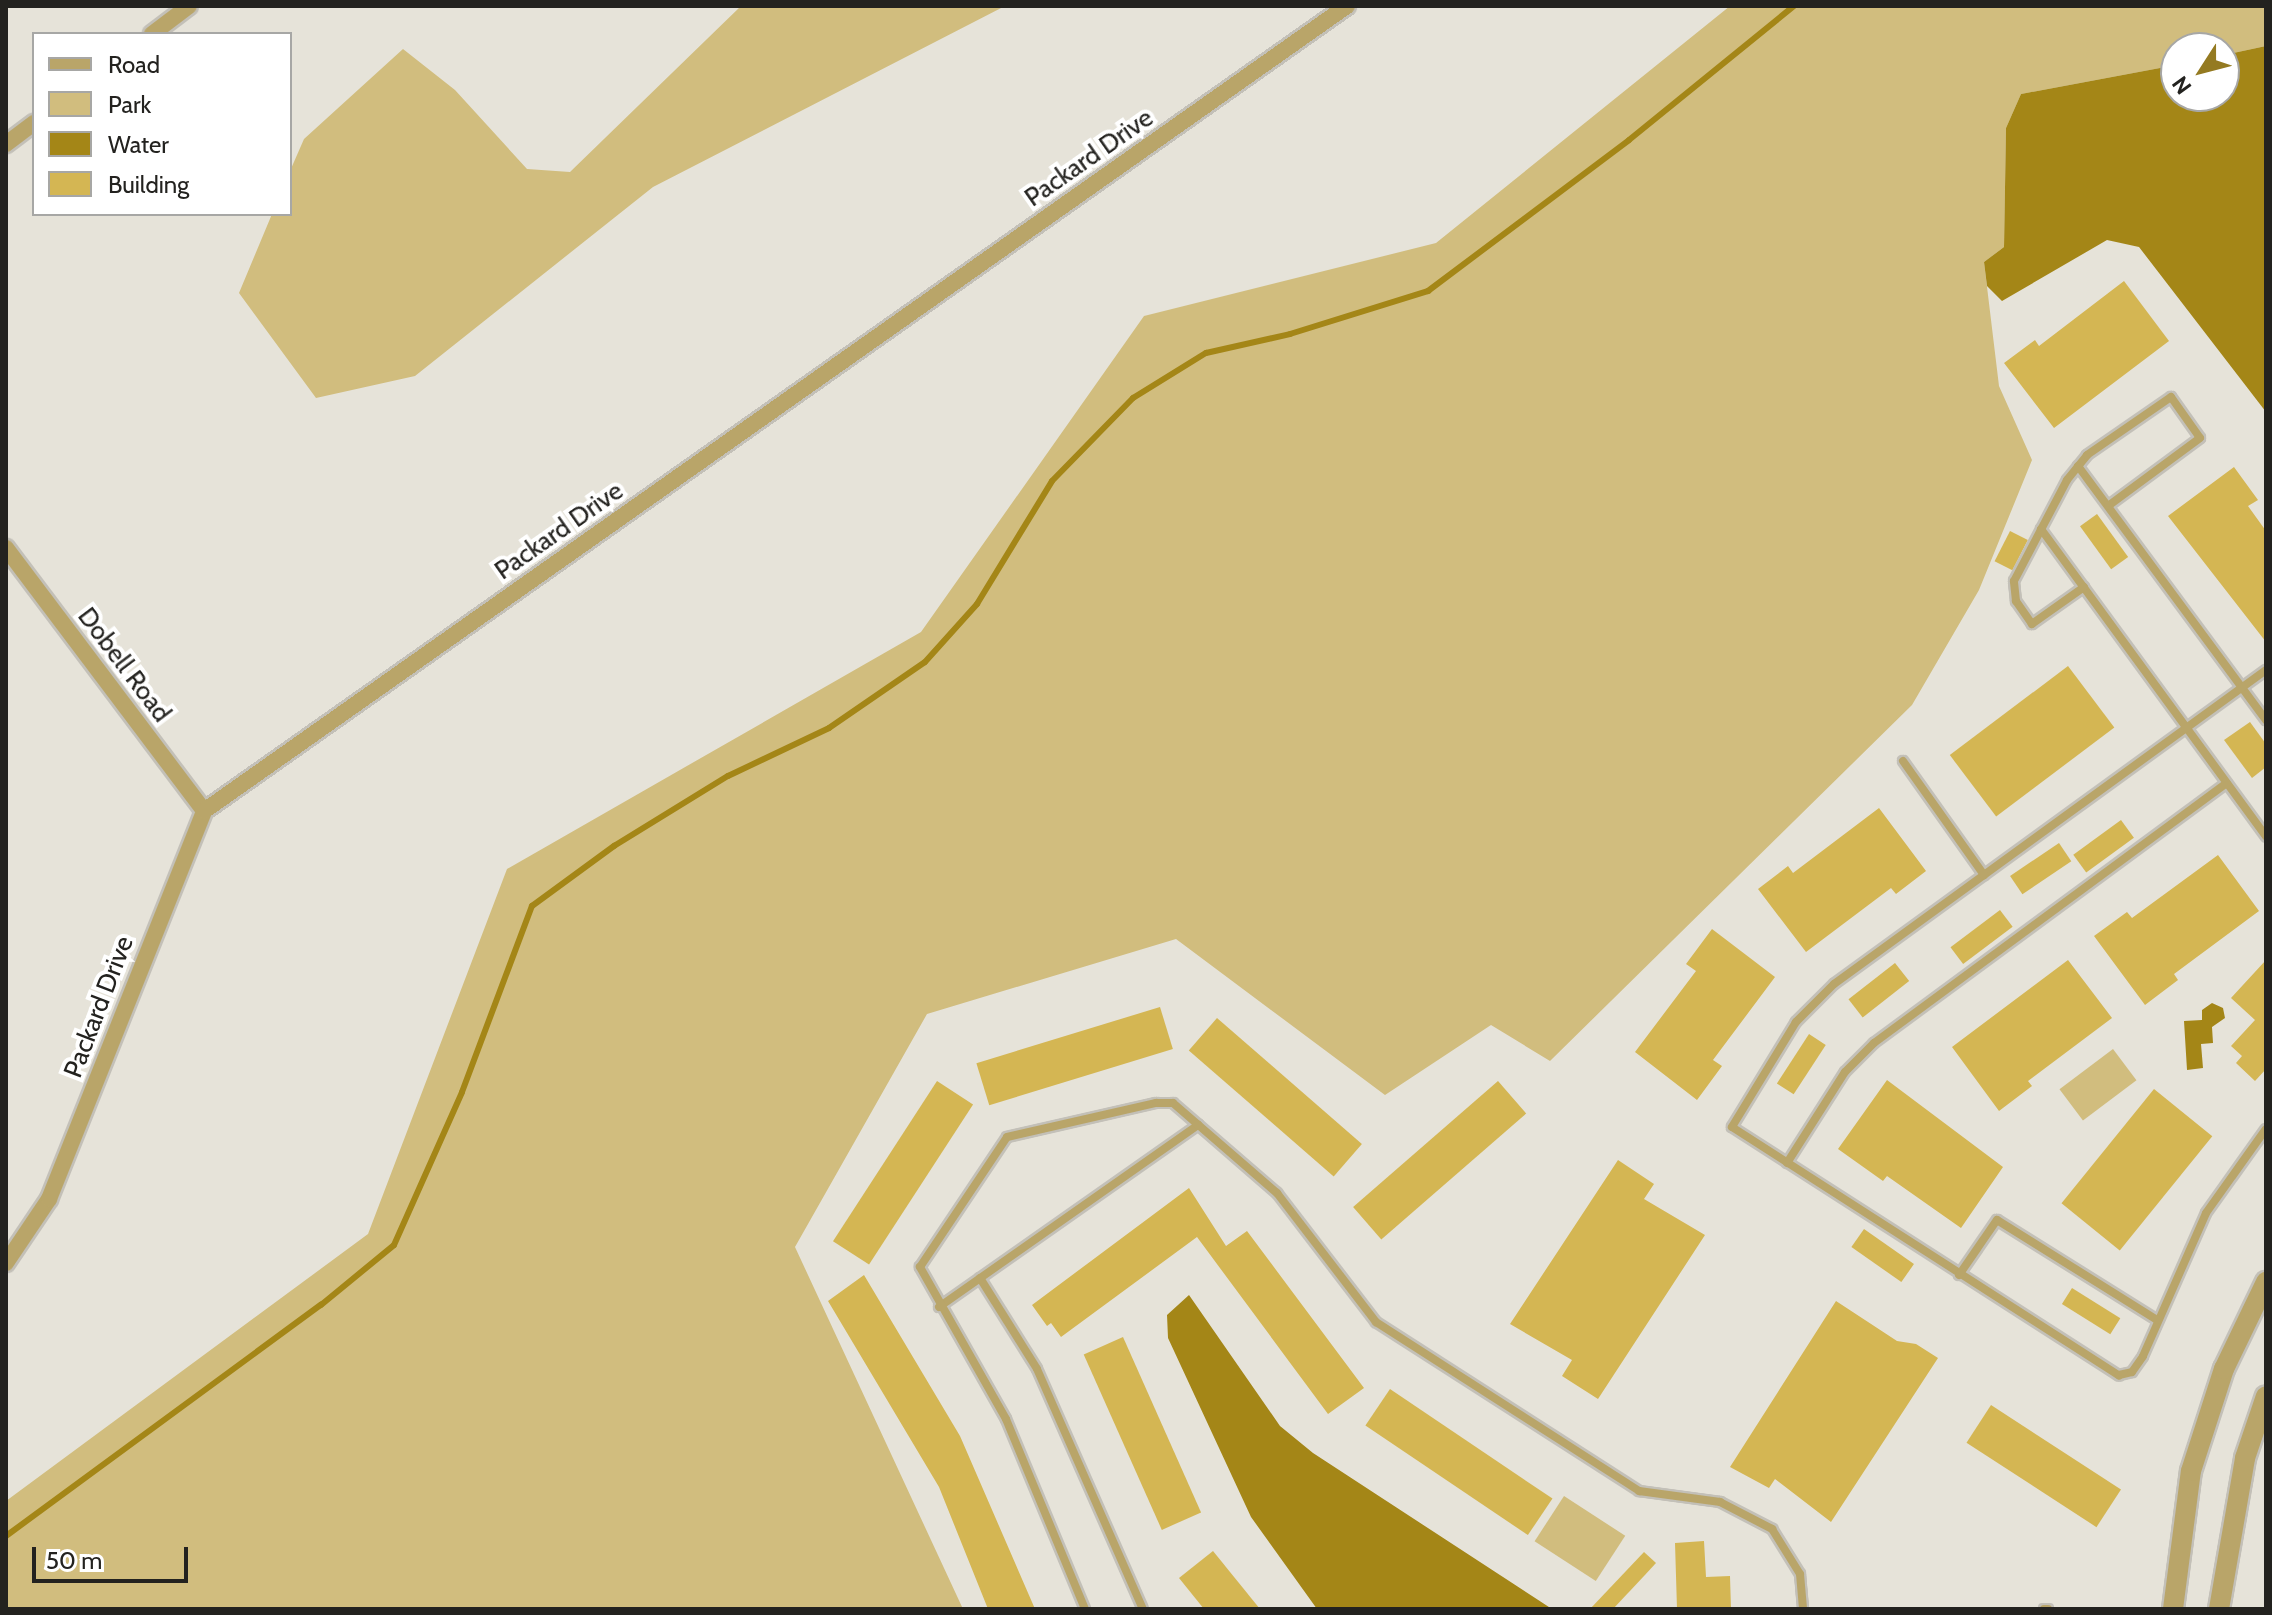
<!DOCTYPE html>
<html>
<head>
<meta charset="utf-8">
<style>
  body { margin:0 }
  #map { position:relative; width:2272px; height:1615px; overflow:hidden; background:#e6e3d9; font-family:Cabin,sans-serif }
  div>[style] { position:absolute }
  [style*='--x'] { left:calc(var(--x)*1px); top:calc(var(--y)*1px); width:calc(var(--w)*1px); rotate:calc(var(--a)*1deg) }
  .green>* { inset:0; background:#d1bd7e; transform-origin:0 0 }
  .water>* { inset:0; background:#a48617 }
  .stream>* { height:6px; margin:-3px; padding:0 3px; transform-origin:3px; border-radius:3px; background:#a48617 }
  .building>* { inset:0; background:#d4b653; transform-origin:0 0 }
  .roads { filter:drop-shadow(2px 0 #c3c0b8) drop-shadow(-2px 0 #c3c0b8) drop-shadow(0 2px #c3c0b8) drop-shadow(0 -2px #c3c0b8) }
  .service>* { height:8px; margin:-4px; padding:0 4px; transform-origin:4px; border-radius:4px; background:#b9a569 }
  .minor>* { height:16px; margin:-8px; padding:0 8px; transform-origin:8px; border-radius:8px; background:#b9a569 }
  .tertiary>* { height:20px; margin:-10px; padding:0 10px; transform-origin:10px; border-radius:10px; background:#b9a569 }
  span { translate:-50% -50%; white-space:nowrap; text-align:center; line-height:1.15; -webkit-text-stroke:8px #fff; paint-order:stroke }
  .street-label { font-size:26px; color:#23221f }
  .frame { position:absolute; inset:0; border:8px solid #23221f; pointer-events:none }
  .legend { position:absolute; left:32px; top:32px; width:260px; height:184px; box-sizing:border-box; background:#fff; border:2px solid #a7a7a5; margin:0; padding:10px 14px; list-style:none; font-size:24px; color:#23221f }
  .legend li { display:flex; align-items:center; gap:16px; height:40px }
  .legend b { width:40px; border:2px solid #a7a7a5 }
  .north { position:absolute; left:2160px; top:32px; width:80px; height:80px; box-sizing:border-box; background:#fff; border:2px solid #a7a7a5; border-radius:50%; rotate:234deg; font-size:22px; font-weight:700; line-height:32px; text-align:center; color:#23221f }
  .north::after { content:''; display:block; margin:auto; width:28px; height:36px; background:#947a21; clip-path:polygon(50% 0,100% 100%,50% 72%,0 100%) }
  .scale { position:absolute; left:32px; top:1547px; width:156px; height:36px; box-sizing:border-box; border:4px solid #23221f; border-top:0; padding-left:10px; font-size:24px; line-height:28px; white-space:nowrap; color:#23221f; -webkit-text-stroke:6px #fff; paint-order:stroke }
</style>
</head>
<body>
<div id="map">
  <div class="green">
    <i style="clip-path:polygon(741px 6px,1005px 6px,653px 187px,415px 376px,316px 398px,239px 293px,272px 214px,290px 214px,290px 171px,304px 139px,403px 49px,455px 90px,527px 169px,570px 172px)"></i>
    <i style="clip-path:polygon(1730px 6px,2266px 6px,2266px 46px,2224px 55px,2224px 48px,2176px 48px,2176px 65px,2021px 94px,2006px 128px,2004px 247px,1984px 262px,1999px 386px,2032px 460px,1979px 590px,1912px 705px,1550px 1061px,1491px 1025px,1385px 1095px,1176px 939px,927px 1014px,795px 1247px,963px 1609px,6px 1609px,6px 1501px,368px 1234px,507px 869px,921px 632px,1144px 316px,1436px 243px)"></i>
    <i style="left:2113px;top:1049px;width:39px;height:67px;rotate:53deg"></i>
    <i style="left:1564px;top:1496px;width:73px;height:54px;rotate:33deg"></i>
  </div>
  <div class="water">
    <i style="clip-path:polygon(2266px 46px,2266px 412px,2139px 247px,2107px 240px,2002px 301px,1987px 286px,1984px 262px,2004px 247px,2006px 128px,2021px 94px,2176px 65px,2176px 96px,2224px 96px,2224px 55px)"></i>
    <i style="clip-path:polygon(2212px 1003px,2223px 1008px,2225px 1018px,2212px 1027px,2213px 1043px,2201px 1044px,2203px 1068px,2187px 1070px,2184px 1021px,2202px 1020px,2202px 1010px)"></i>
    <i style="clip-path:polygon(1189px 1295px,1280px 1426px,1313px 1453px,1552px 1609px,1317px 1609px,1251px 1517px,1168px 1338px,1167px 1315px)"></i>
  </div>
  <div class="stream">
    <i style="--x:6;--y:1536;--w:391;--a:-36.3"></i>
    <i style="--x:321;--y:1305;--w:94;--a:-39.4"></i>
    <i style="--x:394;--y:1245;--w:167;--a:-66"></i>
    <i style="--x:462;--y:1092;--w:199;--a:-69.4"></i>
    <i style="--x:532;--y:906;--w:102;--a:-36.2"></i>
    <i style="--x:614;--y:846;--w:134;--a:-31.6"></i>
    <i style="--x:728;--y:776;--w:112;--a:-25.4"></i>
    <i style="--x:829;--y:728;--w:116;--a:-34.5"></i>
    <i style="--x:925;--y:662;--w:78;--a:-48.1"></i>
    <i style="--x:977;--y:604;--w:144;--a:-58.6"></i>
    <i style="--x:1052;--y:481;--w:116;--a:-45.7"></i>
    <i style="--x:1133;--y:398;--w:86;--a:-31.7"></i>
    <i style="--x:1206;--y:353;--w:86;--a:-12.7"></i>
    <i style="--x:1290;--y:334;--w:145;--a:-17.3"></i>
    <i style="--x:1428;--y:291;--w:251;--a:-36.9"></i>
    <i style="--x:1629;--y:140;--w:213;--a:-39.1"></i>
  </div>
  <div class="building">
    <i style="clip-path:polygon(2124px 281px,2169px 341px,2054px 428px,2004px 363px,2035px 340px,2039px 346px)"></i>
    <i style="clip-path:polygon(2234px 467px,2258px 500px,2248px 506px,2266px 531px,2266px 642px,2168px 516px)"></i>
    <i style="left:2097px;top:514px;width:53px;height:21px;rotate:54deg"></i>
    <i style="left:2010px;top:531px;width:20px;height:34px;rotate:27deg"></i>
    <i style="left:2068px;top:666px;width:77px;height:148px;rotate:53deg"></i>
    <i style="clip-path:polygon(2250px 722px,2266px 744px,2266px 767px,2252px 778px,2224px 740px)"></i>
    <i style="clip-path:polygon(1879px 808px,1926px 871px,1896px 894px,1891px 888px,1806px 952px,1758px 889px,1788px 866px,1793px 873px)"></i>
    <i style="left:2121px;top:820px;width:22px;height:59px;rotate:54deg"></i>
    <i style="left:2059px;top:843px;width:22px;height:59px;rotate:56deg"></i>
    <i style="clip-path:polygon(2218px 855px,2259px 911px,2174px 974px,2178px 980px,2145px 1005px,2094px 936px,2127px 912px,2132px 918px)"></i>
    <i style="left:2000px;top:910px;width:21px;height:62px;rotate:53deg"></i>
    <i style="clip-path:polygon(1712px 929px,1775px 977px,1713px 1060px,1722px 1066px,1697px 1100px,1635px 1052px,1696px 971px,1686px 964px)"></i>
    <i style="clip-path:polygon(2068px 960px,2112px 1018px,2028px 1081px,2032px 1086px,1999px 1111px,1952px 1047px)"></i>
    <i style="clip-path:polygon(2266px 960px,2266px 1069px,2255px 1081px,2236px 1063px,2242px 1056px,2231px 1046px,2255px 1020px,2231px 998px)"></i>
    <i style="left:1895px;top:963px;width:23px;height:59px;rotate:52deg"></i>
    <i style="left:1160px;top:1007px;width:44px;height:192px;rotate:73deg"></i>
    <i style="left:1217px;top:1018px;width:192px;height:43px;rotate:41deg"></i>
    <i style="left:1809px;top:1034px;width:20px;height:59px;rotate:33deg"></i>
    <i style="clip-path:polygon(1887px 1080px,2003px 1167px,1961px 1228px,1887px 1176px,1883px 1181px,1838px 1149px)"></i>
    <i style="left:937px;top:1081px;width:43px;height:191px;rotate:33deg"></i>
    <i style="left:1498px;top:1081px;width:43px;height:192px;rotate:49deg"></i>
    <i style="left:2154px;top:1089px;width:75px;height:147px;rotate:39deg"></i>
    <i style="clip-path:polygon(1618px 1160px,1654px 1184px,1644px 1199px,1705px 1235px,1598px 1399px,1562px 1376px,1572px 1360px,1510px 1324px)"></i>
    <i style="clip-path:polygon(1189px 1188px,1226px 1246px,1247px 1231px,1364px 1388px,1328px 1414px,1197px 1237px,1061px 1337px,1051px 1323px,1047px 1326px,1032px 1305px)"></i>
    <i style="left:1864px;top:1229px;width:61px;height:22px;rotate:35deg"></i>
    <i style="clip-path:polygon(864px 1275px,960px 1436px,1035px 1609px,988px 1609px,939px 1487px,828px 1301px)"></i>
    <i style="left:2072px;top:1288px;width:57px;height:19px;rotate:32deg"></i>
    <i style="clip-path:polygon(1836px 1301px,1897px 1341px,1916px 1344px,1938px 1358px,1831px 1522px,1775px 1479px,1769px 1488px,1730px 1467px)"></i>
    <i style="left:1123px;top:1337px;width:192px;height:43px;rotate:66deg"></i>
    <i style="left:1390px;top:1389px;width:196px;height:44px;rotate:34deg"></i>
    <i style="left:1991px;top:1405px;width:155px;height:45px;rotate:33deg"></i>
    <i style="clip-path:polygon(1704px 1541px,1706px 1577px,1730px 1576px,1731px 1609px,1677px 1609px,1675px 1543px)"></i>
    <i style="clip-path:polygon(1213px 1551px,1260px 1609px,1204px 1609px,1179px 1578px)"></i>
    <i style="clip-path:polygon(1644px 1552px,1656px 1563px,1644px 1576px,1613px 1609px,1590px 1609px)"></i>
  </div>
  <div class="roads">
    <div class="service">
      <i style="--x:2078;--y:466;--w:316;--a:53.5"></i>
      <i style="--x:2041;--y:529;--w:381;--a:53.8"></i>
      <i style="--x:2084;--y:587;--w:64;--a:144.6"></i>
      <i style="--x:2032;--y:624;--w:28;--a:-125"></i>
      <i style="--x:2016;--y:601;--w:20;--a:-96"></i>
      <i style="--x:2014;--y:581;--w:114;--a:-62.3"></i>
      <i style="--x:2067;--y:480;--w:32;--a:-51"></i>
      <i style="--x:2087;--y:455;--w:102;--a:-34.6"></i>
      <i style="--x:2171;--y:397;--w:50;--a:54.7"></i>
      <i style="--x:2200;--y:438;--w:114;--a:143.5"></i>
      <i style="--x:2266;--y:670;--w:534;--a:143.99"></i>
      <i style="--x:1834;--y:984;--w:54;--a:135"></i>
      <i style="--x:1796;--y:1022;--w:123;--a:121.4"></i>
      <i style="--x:1732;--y:1127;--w:460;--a:32.7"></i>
      <i style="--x:2119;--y:1375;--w:13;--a:-13"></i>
      <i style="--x:2132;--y:1372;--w:19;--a:-55"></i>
      <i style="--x:2143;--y:1356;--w:156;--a:-66.2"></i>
      <i style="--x:2206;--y:1213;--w:103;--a:-54.5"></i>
      <i style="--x:1903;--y:761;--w:140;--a:54.6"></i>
      <i style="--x:1787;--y:1163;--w:108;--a:-57.5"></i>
      <i style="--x:1845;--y:1072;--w:41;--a:-45"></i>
      <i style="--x:1874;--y:1043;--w:438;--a:-36.4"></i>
      <i style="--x:1959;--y:1275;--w:67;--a:-55.4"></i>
      <i style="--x:1997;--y:1220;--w:189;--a:32"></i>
      <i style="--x:980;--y:1278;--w:107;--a:57.9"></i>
      <i style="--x:1037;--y:1369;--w:262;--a:66.2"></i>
      <i style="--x:939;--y:1307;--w:317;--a:-35.1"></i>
      <i style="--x:1085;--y:1609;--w:206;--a:-112.6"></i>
      <i style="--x:1006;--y:1419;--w:175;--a:-119.5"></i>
      <i style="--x:920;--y:1267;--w:156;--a:-56.2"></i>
      <i style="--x:1007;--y:1137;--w:153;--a:-12.9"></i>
      <i style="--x:1156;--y:1103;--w:17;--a:0"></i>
      <i style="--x:1173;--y:1103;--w:138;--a:40.9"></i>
      <i style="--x:1277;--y:1193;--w:163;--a:52.5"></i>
      <i style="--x:1376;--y:1322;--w:313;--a:32.7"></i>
      <i style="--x:1639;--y:1491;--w:82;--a:7.7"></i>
      <i style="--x:1720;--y:1502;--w:59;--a:27.4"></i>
      <i style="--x:1772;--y:1529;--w:53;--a:58.1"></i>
      <i style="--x:1800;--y:1574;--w:35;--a:85"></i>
      <i style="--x:2044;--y:1609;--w:4;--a:0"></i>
    </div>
    <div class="minor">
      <i style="--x:152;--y:34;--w:46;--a:-37.1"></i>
      <i style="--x:6;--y:144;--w:35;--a:-37"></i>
      <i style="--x:6;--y:548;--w:329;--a:53"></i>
      <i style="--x:6;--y:1263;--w:77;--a:-56.1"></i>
      <i style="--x:49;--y:1199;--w:418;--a:-68.2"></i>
      <i style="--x:204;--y:811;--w:1398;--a:-35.16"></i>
    </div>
    <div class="tertiary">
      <i style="--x:2173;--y:1609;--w:139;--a:-82.6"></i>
      <i style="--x:2191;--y:1471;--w:107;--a:-72.1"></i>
      <i style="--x:2224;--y:1369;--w:97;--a:-64.2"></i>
      <i style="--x:2219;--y:1609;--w:153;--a:-80.2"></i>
      <i style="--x:2245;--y:1458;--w:65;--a:-71.3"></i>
    </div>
  </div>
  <div class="street-label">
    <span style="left:1089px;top:158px;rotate:-35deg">Packard Drive</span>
    <span style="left:559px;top:531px;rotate:-35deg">Packard Drive</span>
    <span style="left:124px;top:665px;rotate:53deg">Dobell Road</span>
    <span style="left:99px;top:1007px;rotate:-69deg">Packard Drive</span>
  </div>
  <div class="frame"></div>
  <ul class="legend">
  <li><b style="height:10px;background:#b9a569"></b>Road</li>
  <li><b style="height:22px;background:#d1bd7e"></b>Park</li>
  <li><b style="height:22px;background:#a48617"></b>Water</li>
  <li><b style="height:22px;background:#d4b653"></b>Building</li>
  </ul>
  <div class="north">N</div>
  <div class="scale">50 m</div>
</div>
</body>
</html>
